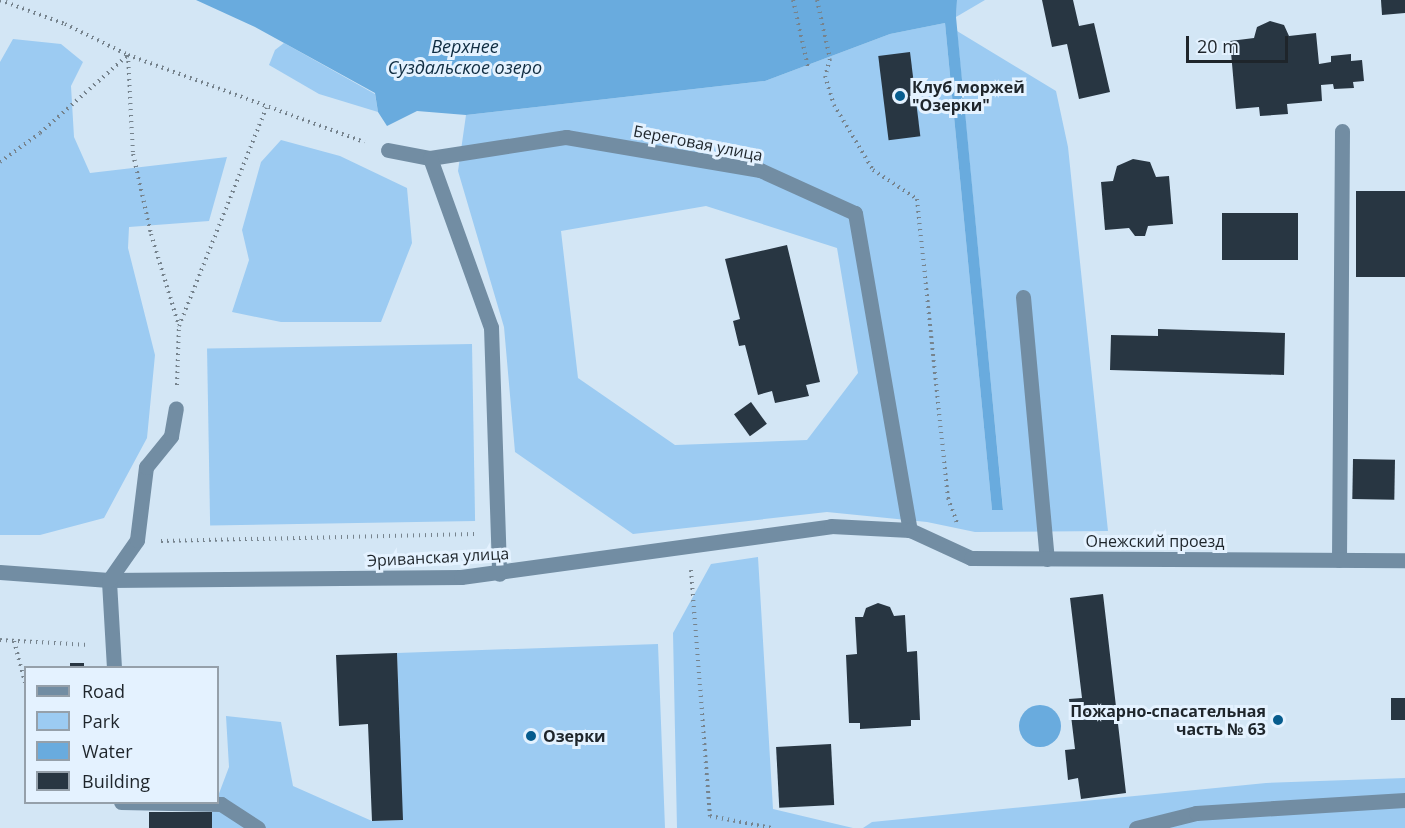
<!DOCTYPE html>
<html>
<head>
<meta charset="utf-8">
<style>
  body { margin:0 }
  #map { position:relative; width:1405px; height:828px; overflow:hidden; background:#d3e6f5; font-family:"Open Sans",sans-serif }
  div>[style] { position:absolute }
  [style*='--x'] { left:calc(var(--x)*1px); top:calc(var(--y)*1px); width:calc(var(--w)*1px); rotate:calc(var(--a)*1deg) }
  .green>* { inset:0; background:#9ccbf2; transform-origin:0 0 }
  .water>* { inset:0; background:#69abde }
  .round { border-radius:50% }
  .building>* { inset:0; background:#283642; transform-origin:0 0 }
  .path>* { height:4px; margin-top:-2px; transform-origin:0; background:repeating-linear-gradient(90deg,#76838d 0 1.5px,transparent 0 6px) }
  .minor>* { height:15px; margin:-7.5px; padding:0 7.5px; transform-origin:7.5px; border-radius:7.5px; background:#728da3 }
  .dots>* { width:16px; height:16px; translate:-50% -50%; box-sizing:border-box; border:3px solid #e4f2ff; border-radius:50% }
  span { translate:-50% -50%; white-space:nowrap; text-align:center; line-height:1.15; -webkit-text-stroke:6px #e4f2ff; paint-order:stroke }
  .poi-label { font-size:16px; color:#1e252b; font-weight:700 }
  .left { translate:0 -50%; text-align:left }
  .right { translate:-100% -50%; text-align:right }
  .street-label { font-size:16px; color:#1e252b }
  .water-label { font-size:18px; color:#0f2c41; font-style:italic }
  .legend { position:absolute; left:24px; top:666px; width:195px; height:138px; box-sizing:border-box; background:#e4f2ff; border:2px solid #95a0aa; margin:0; padding:8px 10px; list-style:none; font-size:18px; color:#1e252b }
  .legend li { display:flex; align-items:center; gap:12px; height:30px }
  .legend b { width:30px; border:2px solid #95a0aa }
  .scale { position:absolute; left:1186px; top:36px; width:102px; height:27px; box-sizing:border-box; border:3px solid #1e252b; border-top:0; padding-left:8px; font-size:18px; line-height:21px; white-space:nowrap; color:#1e252b; -webkit-text-stroke:4px #e4f2ff; paint-order:stroke }
</style>
</head>
<body>
<div id="map">
  <div class="green">
    <i style="clip-path:polygon(957px 0,985px 0,956px 17px)"></i>
    <i style="clip-path:polygon(evenodd,945px 23px,992px 510px,1003px 509px,957px 31px,1056px 91px,1068px 147px,1108px 531px,975px 532px,927px 522px,827px 512px,633px 534px,515px 452px,504px 327px,458px 171px,466px 115px,765px 81px,890px 34px,945px 23px,706px 206px,837px 248px,858px 373px,807px 440px,675px 445px,578px 378px,561px 231px,706px 206px)"></i>
    <i style="clip-path:polygon(13px 39px,61px 44px,83px 62px,71px 86px,74px 137px,90px 173px,227px 157px,209px 221px,129px 227px,128px 248px,155px 355px,147px 438px,104px 518px,40px 535px,0 535px,0 62px)"></i>
    <i style="clip-path:polygon(284px 43px,375px 94px,378px 112px,319px 94px,269px 65px,275px 50px)"></i>
    <i style="clip-path:polygon(281px 140px,340px 156px,407px 188px,412px 243px,381px 322px,281px 322px,232px 312px,249px 260px,242px 230px,261px 162px)"></i>
    <i style="left:472px;top:344px;width:177px;height:265px;rotate:89deg"></i>
    <i style="clip-path:polygon(758px 557px,773px 809px,853px 828px,677px 828px,673px 633px,711px 564px)"></i>
    <i style="clip-path:polygon(658px 644px,665px 828px,212px 828px,212px 812px,229px 767px,226px 716px,281px 722px,293px 786px,372px 821px,402px 820px,397px 653px)"></i>
    <i style="clip-path:polygon(1405px 778px,1405px 828px,863px 828px,872px 822px,1266px 783px)"></i>
  </div>
  <div class="water">
    <i style="clip-path:polygon(196px 0,957px 0,956px 17px,1003px 510px,992px 510px,945px 23px,890px 34px,765px 81px,466px 115px,417px 111px,387px 126px,378px 112px,375px 93px,255px 27px)"></i>
    <i class="round" style="left:1019px;top:705px;width:42px;height:42px"></i>
  </div>
  <div class="building">
    <i style="clip-path:polygon(1042px 0,1073px 0,1079px 26px,1094px 23px,1110px 92px,1079px 99px,1067px 44px,1052px 47px)"></i>
    <i style="clip-path:polygon(1381px 0,1405px 0,1405px 13px,1382px 15px)"></i>
    <i style="clip-path:polygon(1270px 21px,1284px 25px,1289px 36px,1316px 33px,1319px 64px,1331px 62px,1331px 56px,1351px 54px,1351px 61px,1362px 60px,1364px 81px,1353px 82px,1354px 88px,1334px 89px,1333px 84px,1321px 85px,1322px 101px,1287px 104px,1288px 114px,1260px 116px,1259px 107px,1236px 109px,1230px 41px,1254px 38px,1257px 27px)"></i>
    <i style="left:910px;top:52px;width:85px;height:32px;rotate:83deg"></i>
    <i style="clip-path:polygon(1133px 159px,1150px 162px,1156px 177px,1169px 176px,1173px 224px,1148px 226px,1145px 236px,1135px 236px,1129px 228px,1105px 230px,1101px 182px,1113px 181px,1117px 166px)"></i>
    <i style="left:1405px;top:191px;width:86px;height:49px;rotate:90deg"></i>
    <i style="left:1222px;top:213px;width:76px;height:47px"></i>
    <i style="clip-path:polygon(787px 245px,820px 382px,806px 385px,809px 396px,775px 403px,772px 391px,758px 395px,745px 345px,739px 346px,733px 321px,740px 319px,725px 259px)"></i>
    <i style="clip-path:polygon(1158px 329px,1285px 333px,1284px 375px,1110px 370px,1111px 335px,1158px 336px)"></i>
    <i style="left:751px;top:402px;width:27px;height:21px;rotate:54deg"></i>
    <i style="left:1353px;top:459px;width:42px;height:40px;rotate:1deg"></i>
    <i style="clip-path:polygon(1103px 594px,1126px 793px,1081px 799px,1078px 778px,1068px 780px,1065px 750px,1075px 749px,1069px 699px,1082px 698px,1070px 598px)"></i>
    <i style="clip-path:polygon(878px 603px,890px 607px,894px 616px,905px 615px,907px 652px,917px 651px,920px 720px,911px 720px,911px 726px,860px 729px,860px 723px,849px 723px,846px 655px,857px 654px,855px 617px,863px 617px,866px 608px)"></i>
    <i style="clip-path:polygon(397px 653px,403px 820px,372px 821px,368px 724px,339px 726px,336px 655px)"></i>
    <i style="left:70px;top:663px;width:14px;height:5px"></i>
    <i style="left:1391px;top:698px;width:14px;height:22px"></i>
    <i style="left:831px;top:744px;width:61px;height:55px;rotate:87deg"></i>
    <i style="left:212px;top:812px;width:16px;height:63px;rotate:90deg"></i>
  </div>
  <div class="path">
    <i style="--x:0;--y:0;--w:69;--a:20.3"></i>
    <i style="--x:65;--y:24;--w:70;--a:26.2"></i>
    <i style="--x:128;--y:55;--w:252;--a:20.2"></i>
    <i style="--x:793;--y:0;--w:69;--a:77.4"></i>
    <i style="--x:817;--y:0;--w:60;--a:77.6"></i>
    <i style="--x:830;--y:59;--w:18;--a:106"></i>
    <i style="--x:825;--y:76;--w:30;--a:73"></i>
    <i style="--x:834;--y:105;--w:76;--a:59"></i>
    <i style="--x:873;--y:170;--w:53;--a:33.4"></i>
    <i style="--x:917;--y:199;--w:301;--a:84.1"></i>
    <i style="--x:948;--y:498;--w:29;--a:70"></i>
    <i style="--x:128;--y:55;--w:99;--a:87.1"></i>
    <i style="--x:133;--y:154;--w:82;--a:77.3"></i>
    <i style="--x:151;--y:234;--w:96;--a:73.1"></i>
    <i style="--x:0;--y:162;--w:49;--a:-35.9"></i>
    <i style="--x:40;--y:133;--w:118;--a:-41.6"></i>
    <i style="--x:177;--y:385;--w:59;--a:-88.1"></i>
    <i style="--x:179;--y:326;--w:235;--a:-68.2"></i>
    <i style="--x:161;--y:541;--w:314;--a:-1.3"></i>
    <i style="--x:691;--y:570;--w:247;--a:85.6"></i>
    <i style="--x:710;--y:816;--w:63;--a:11"></i>
    <i style="--x:0;--y:640;--w:89;--a:3.2"></i>
    <i style="--x:14;--y:641;--w:47;--a:75.1"></i>
  </div>
  <div class="minor">
    <i style="--x:388;--y:150;--w:43;--a:10.8"></i>
    <i style="--x:430;--y:158;--w:138;--a:-8.8"></i>
    <i style="--x:566;--y:137;--w:197;--a:9.7"></i>
    <i style="--x:760;--y:170;--w:104;--a:24.4"></i>
    <i style="--x:855;--y:213;--w:322;--a:80.2"></i>
    <i style="--x:430;--y:158;--w:180;--a:70.2"></i>
    <i style="--x:491;--y:327;--w:247;--a:88.1"></i>
    <i style="--x:1023;--y:297;--w:263;--a:84.8"></i>
    <i style="--x:1339;--y:560;--w:429;--a:-89.6"></i>
    <i style="--x:0;--y:572;--w:109;--a:4.2"></i>
    <i style="--x:109;--y:580;--w:352;--a:-0.5"></i>
    <i style="--x:461;--y:577;--w:373;--a:-7.8"></i>
    <i style="--x:831;--y:526;--w:79;--a:2.9"></i>
    <i style="--x:910;--y:530;--w:67;--a:24.7"></i>
    <i style="--x:971;--y:558;--w:434;--a:0.3"></i>
    <i style="--x:114;--y:668;--w:88;--a:-93.3"></i>
    <i style="--x:109;--y:580;--w:49;--a:-55"></i>
    <i style="--x:137;--y:540;--w:74;--a:-83"></i>
    <i style="--x:146;--y:467;--w:40;--a:-51"></i>
    <i style="--x:171;--y:436;--w:28;--a:-80"></i>
    <i style="--x:121;--y:802;--w:100;--a:1.1"></i>
    <i style="--x:221;--y:804;--w:44;--a:33"></i>
    <i style="--x:1136;--y:828;--w:62;--a:-14"></i>
    <i style="--x:1196;--y:813;--w:209;--a:-3.6"></i>
  </div>
  <div class="dots">
    <i style="left:900px;top:96px;background:#065c8e"></i>
    <i style="left:1278px;top:720px;background:#065c8e"></i>
    <i style="left:531px;top:736px;background:#065c8e"></i>
  </div>
  <div class="poi-label">
    <span class="left" style="left:912px;top:96px">Клуб моржей<br>"Озерки"</span>
    <span class="right" style="left:1266px;top:720px">Пожарно-спасательная<br>часть № 63</span>
    <span class="left" style="left:543px;top:736px">Озерки</span>
  </div>
  <div class="street-label">
    <span style="left:698px;top:143px;rotate:11deg">Береговая улица</span>
    <span style="left:1155px;top:541px">Онежский проезд</span>
    <span style="left:438px;top:557px;rotate:-3deg">Эриванская улица</span>
  </div>
  <div class="water-label">
    <span style="left:465px;top:57px">Верхнее<br>Суздальское озеро</span>
  </div>
  <ul class="legend">
  <li><b style="height:8px;background:#728da3"></b>Road</li>
  <li><b style="height:16px;background:#9ccbf2"></b>Park</li>
  <li><b style="height:16px;background:#69abde"></b>Water</li>
  <li><b style="height:16px;background:#283642"></b>Building</li>
  </ul>
  <div class="scale">20 m</div>
</div>
</body>
</html>
